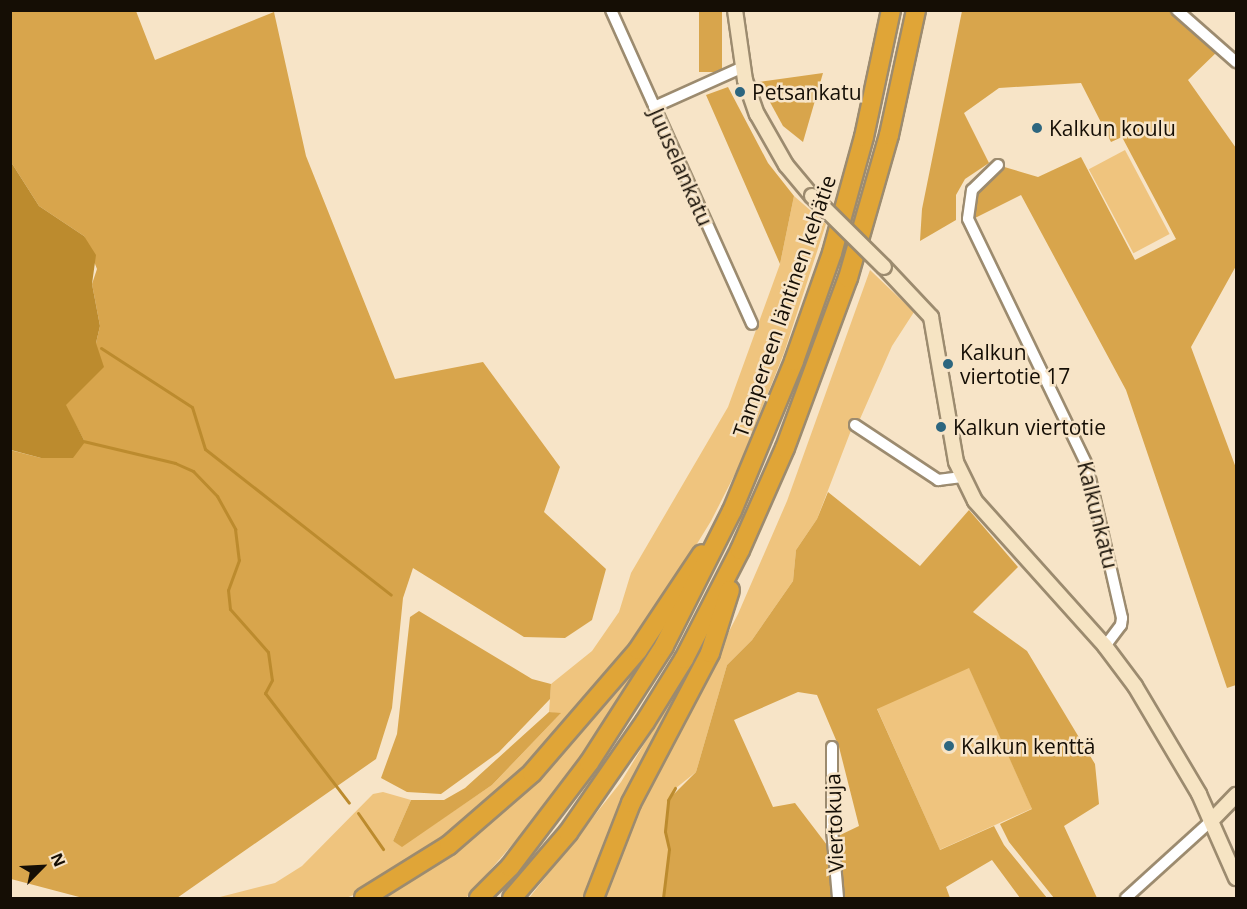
<!DOCTYPE html>
<html>
<head>
<meta charset="utf-8">
<style>
  body { margin:0 }
  #map { position:relative; width:1247px; height:909px; overflow:hidden; background:#f7e4c7; font-family:"Open Sans",sans-serif }
  div>[style] { position:absolute }
  [style*='--x'] { left:calc(var(--x)*1px); top:calc(var(--y)*1px); width:calc(var(--w)*1px); rotate:calc(var(--a)*1deg) }
  .green>* { inset:0; background:#efc47e; transform-origin:0 0 }
  .forest>* { inset:0; background:#d8a54c; transform-origin:0 0 }
  .water>* { inset:0; background:#bc8b2e }
  .stream>* { height:3px; margin:-1.5px; padding:0 1.5px; transform-origin:1.5px; border-radius:1.5px; background:#bc8b2e }
  .roads { filter:drop-shadow(2px 0 #9c8b6f) drop-shadow(-2px 0 #9c8b6f) drop-shadow(0 2px #9c8b6f) drop-shadow(0 -2px #9c8b6f) }
  .street>* { height:10px; margin:-5px; padding:0 5px; transform-origin:5px; border-radius:5px; background:#fff }
  .secondary>* { height:14px; margin:-7px; padding:0 7px; transform-origin:7px; border-radius:7px; background:#f6e4c3 }
  .highway>* { height:18px; margin:-9px; padding:0 9px; transform-origin:9px; border-radius:9px; background:#e0a537 }
  .bridges { filter:drop-shadow(2px 0 #9c8b6f) drop-shadow(-2px 0 #9c8b6f) drop-shadow(0 2px #9c8b6f) drop-shadow(0 -2px #9c8b6f) }
  .secondary-bridge>* { height:14px; margin:-7px; padding:0 7px; transform-origin:7px; border-radius:7px; background:#f6e4c3 }
  .dots>* { width:16px; height:16px; translate:-50% -50%; box-sizing:border-box; border:3px solid #f7e4c7; border-radius:50% }
  span { translate:-50% -50%; white-space:nowrap; text-align:center; line-height:1.15; -webkit-text-stroke:5px #f7e4c7; paint-order:stroke }
  .poi-label { font-size:21px; color:#150e05 }
  .left { translate:0 -50%; text-align:left }
  .street-label { font-size:21px; color:#150e05 }
  .frame { position:absolute; inset:0; border:12px solid #150e05; pointer-events:none }
  .north { position:absolute; left:12px; top:837px; width:60px; height:60px; -webkit-text-stroke:4px #f7e4c7; paint-order:stroke; rotate:66deg; font-size:16px; font-weight:700; line-height:24px; text-align:center; color:#150e05 }
  .north::after { content:''; display:block; margin:auto; width:21px; height:27px; background:#150e05; clip-path:polygon(50% 0,100% 100%,50% 72%,0 100%) }
</style>
</head>
<body>
<div id="map">
  <div class="green">
    <i style="left:1125px;top:150px;width:95px;height:41px;rotate:62deg"></i>
    <i style="clip-path:polygon(794px 196px,826px 224px,784px 353px,739px 466px,711px 521px,628px 656px,486px 811px,366px 890px,346px 898px,216px 898px,275px 883px,302px 866px,373px 794px,383px 792px,411px 800px,393px 841px,402px 846px,492px 785px,560px 714px,549px 712px,551px 684px,592px 651px,619px 612px,631px 573px,728px 407px,780px 264px)"></i>
    <i style="clip-path:polygon(870px 270px,914px 312px,892px 346px,860px 419px,855px 420px,817px 519px,796px 550px,793px 581px,752px 640px,727px 665px,696px 772px,676px 788px,665px 831px,669px 849px,663px 898px,599px 898px,616px 850px,738px 614px,787px 501px)"></i>
    <i style="clip-path:polygon(679px 601px,598px 735px,556px 794px,466px 898px,376px 898px,514px 800px,559px 757px,630px 673px)"></i>
    <i style="clip-path:polygon(711px 634px,633px 786px,600px 856px,586px 898px,529px 898px,621px 782px)"></i>
    <i style="left:969px;top:667px;width:155px;height:101px;rotate:66deg"></i>
  </div>
  <div class="forest">
    <i style="clip-path:polygon(11px 11px,136px 11px,155px 60px,274px 12px,306px 156px,395px 379px,483px 362px,560px 467px,544px 512px,606px 569px,592px 620px,565px 638px,524px 637px,413px 568px,403px 598px,392px 708px,376px 759px,177px 898px,83px 898px,11px 879px,10px 450px,41px 458px,85px 442px,65px 405px,96px 343px,100px 326px,92px 284px,97px 269px,84px 236px,39px 206px,11px 162px)"></i>
    <i style="left:699px;top:11px;width:23px;height:61px"></i>
    <i style="clip-path:polygon(962px 11px,1169px 11px,1220px 49px,1188px 80px,1236px 148px,1236px 266px,1191px 347px,1236px 468px,1236px 685px,1227px 688px,1126px 390px,1021px 195px,973px 219px,971px 202px,982px 181px,1001px 166px,1038px 177px,1081px 157px,1135px 260px,1176px 239px,1122px 137px,1111px 142px,1081px 83px,999px 88px,964px 113px,989px 163px,965px 179px,956px 195px,956px 220px,920px 241px,922px 209px)"></i>
    <i style="clip-path:polygon(823px 73px,803px 142px,783px 126px,759px 82px)"></i>
    <i style="clip-path:polygon(728px 87px,768px 163px,794px 196px,780px 264px,706px 95px)"></i>
    <i style="clip-path:polygon(828px 492px,920px 566px,969px 510px,1018px 567px,973px 612px,1027px 651px,1095px 764px,1099px 804px,1064px 826px,1097px 898px,1054px 898px,1009px 842px,1000px 824px,1032px 809px,969px 668px,877px 709px,940px 850px,994px 826px,1004px 845px,1047px 898px,1020px 898px,992px 860px,946px 887px,950px 898px,842px 898px,838px 836px,859px 826px,839px 747px,817px 695px,798px 692px,734px 720px,773px 807px,795px 803px,827px 845px,831px 898px,663px 898px,669px 849px,665px 831px,668px 800px,696px 772px,727px 665px,752px 640px,793px 581px,796px 550px,817px 519px)"></i>
    <i style="clip-path:polygon(419px 611px,532px 679px,551px 684px,550px 699px,499px 752px,441px 794px,407px 792px,381px 778px,397px 734px,410px 617px)"></i>
    <i style="clip-path:polygon(549px 712px,561px 713px,492px 785px,402px 847px,393px 841px,411px 800px,444px 800px,465px 788px)"></i>
  </div>
  <div class="water">
    <i style="clip-path:polygon(11px 162px,39px 206px,84px 236px,96px 255px,92px 284px,100px 326px,96px 343px,104px 367px,66px 405px,85px 442px,73px 458px,41px 458px,11px 450px)"></i>
  </div>
  <div class="stream">
    <i style="--x:101;--y:348;--w:108;--a:33"></i>
    <i style="--x:192;--y:407;--w:44;--a:72.8"></i>
    <i style="--x:205;--y:449;--w:236;--a:38.1"></i>
    <i style="--x:83;--y:441;--w:95;--a:13.4"></i>
    <i style="--x:175;--y:463;--w:20;--a:24"></i>
    <i style="--x:193;--y:471;--w:35;--a:46"></i>
    <i style="--x:217;--y:496;--w:38;--a:61"></i>
    <i style="--x:235;--y:529;--w:31;--a:83"></i>
    <i style="--x:239;--y:560;--w:32;--a:110"></i>
    <i style="--x:228;--y:590;--w:19;--a:84"></i>
    <i style="--x:230;--y:609;--w:57;--a:48.5"></i>
    <i style="--x:268;--y:652;--w:28;--a:82"></i>
    <i style="--x:272;--y:680;--w:15;--a:118"></i>
    <i style="--x:265;--y:693;--w:138;--a:52.6"></i>
    <i style="--x:358;--y:813;--w:44;--a:55.2"></i>
    <i style="--x:663;--y:898;--w:49;--a:-83"></i>
    <i style="--x:669;--y:849;--w:18;--a:-103"></i>
    <i style="--x:665;--y:831;--w:31;--a:-84"></i>
    <i style="--x:668;--y:800;--w:14;--a:-60"></i>
  </div>
  <div class="roads">
    <div class="street">
      <i style="--x:611;--y:10;--w:344;--a:65.8"></i>
      <i style="--x:1177;--y:10;--w:79;--a:41.4"></i>
      <i style="--x:654;--y:107;--w:98;--a:-24.2"></i>
      <i style="--x:998;--y:165;--w:36;--a:136"></i>
      <i style="--x:972;--y:190;--w:29;--a:98"></i>
      <i style="--x:968;--y:219;--w:273;--a:64.2"></i>
      <i style="--x:1087;--y:465;--w:157;--a:77.1"></i>
      <i style="--x:1122;--y:618;--w:7;--a:98"></i>
      <i style="--x:1121;--y:625;--w:26;--a:127"></i>
      <i style="--x:855;--y:425;--w:100;--a:33.5"></i>
      <i style="--x:938;--y:480;--w:24;--a:-7"></i>
      <i style="--x:832;--y:747;--w:82;--a:90"></i>
      <i style="--x:832;--y:829;--w:69;--a:85"></i>
      <i style="--x:1126;--y:898;--w:116;--a:-42.2"></i>
    </div>
    <div class="secondary">
      <i style="--x:735;--y:10;--w:71;--a:81.9"></i>
      <i style="--x:745;--y:80;--w:36;--a:71"></i>
      <i style="--x:757;--y:114;--w:59;--a:60.4"></i>
      <i style="--x:786;--y:165;--w:40;--a:50"></i>
      <i style="--x:884;--y:267;--w:69;--a:46.8"></i>
      <i style="--x:931;--y:317;--w:147;--a:80.2"></i>
      <i style="--x:956;--y:462;--w:43;--a:64"></i>
      <i style="--x:975;--y:501;--w:195;--a:48.1"></i>
      <i style="--x:1105;--y:646;--w:50;--a:53.1"></i>
      <i style="--x:1135;--y:686;--w:126;--a:59.3"></i>
      <i style="--x:1199;--y:794;--w:92;--a:66.2"></i>
      <i style="--x:1212;--y:820;--w:35;--a:-46"></i>
    </div>
    <div class="highway">
      <i style="--x:364;--y:898;--w:100;--a:-31.9"></i>
      <i style="--x:449;--y:845;--w:110;--a:-40.9"></i>
      <i style="--x:532;--y:773;--w:162;--a:-49.2"></i>
      <i style="--x:638;--y:650;--w:115;--a:-56.3"></i>
      <i style="--x:479;--y:898;--w:44;--a:-45"></i>
      <i style="--x:510;--y:867;--w:131;--a:-52.8"></i>
      <i style="--x:589;--y:763;--w:139;--a:-57.3"></i>
      <i style="--x:664;--y:646;--w:151;--a:-63.3"></i>
      <i style="--x:732;--y:511;--w:162;--a:-67.5"></i>
      <i style="--x:794;--y:361;--w:114;--a:-70.6"></i>
      <i style="--x:832;--y:253;--w:120;--a:-74.6"></i>
      <i style="--x:864;--y:137;--w:130;--a:-78"></i>
      <i style="--x:512;--y:898;--w:86;--a:-49.3"></i>
      <i style="--x:568;--y:833;--w:135;--a:-55.3"></i>
      <i style="--x:645;--y:722;--w:74;--a:-58.2"></i>
      <i style="--x:684;--y:659;--w:123;--a:-62.8"></i>
      <i style="--x:740;--y:550;--w:111;--a:-66.2"></i>
      <i style="--x:785;--y:448;--w:181;--a:-69.7"></i>
      <i style="--x:848;--y:278;--w:149;--a:-74"></i>
      <i style="--x:889;--y:135;--w:128;--a:-77.8"></i>
      <i style="--x:594;--y:898;--w:102;--a:-68.7"></i>
      <i style="--x:631;--y:803;--w:170;--a:-62.2"></i>
      <i style="--x:710;--y:653;--w:66;--a:-72.4"></i>
    </div>
  </div>
  <div class="bridges">
    <div class="secondary-bridge">
      <i style="--x:812;--y:196;--w:101;--a:44.6"></i>
    </div>
  </div>
  <div class="dots">
    <i style="left:740px;top:92px;background:#2d667f"></i>
    <i style="left:1037px;top:128px;background:#2d667f"></i>
    <i style="left:948px;top:364px;background:#2d667f"></i>
    <i style="left:941px;top:427px;background:#2d667f"></i>
    <i style="left:949px;top:746px;background:#2d667f"></i>
  </div>
  <div class="poi-label">
    <span class="left" style="left:752px;top:92px">Petsankatu</span>
    <span class="left" style="left:1049px;top:128px">Kalkun koulu</span>
    <span class="left" style="left:960px;top:364px">Kalkun<br>viertotie 17</span>
    <span class="left" style="left:953px;top:427px">Kalkun viertotie</span>
    <span class="left" style="left:961px;top:746px">Kalkun kenttä</span>
  </div>
  <div class="street-label">
    <span style="left:681px;top:167px;rotate:66deg">Juuselankatu</span>
    <span style="left:784px;top:306px;rotate:-71deg">Tampereen läntinen kehätie</span>
    <span style="left:1098px;top:515px;rotate:76deg">Kalkunkatu</span>
    <span style="left:834px;top:823px;rotate:-92deg">Viertokuja</span>
  </div>
  <div class="frame"></div>
  <div class="north">N</div>
</div>
</body>
</html>
